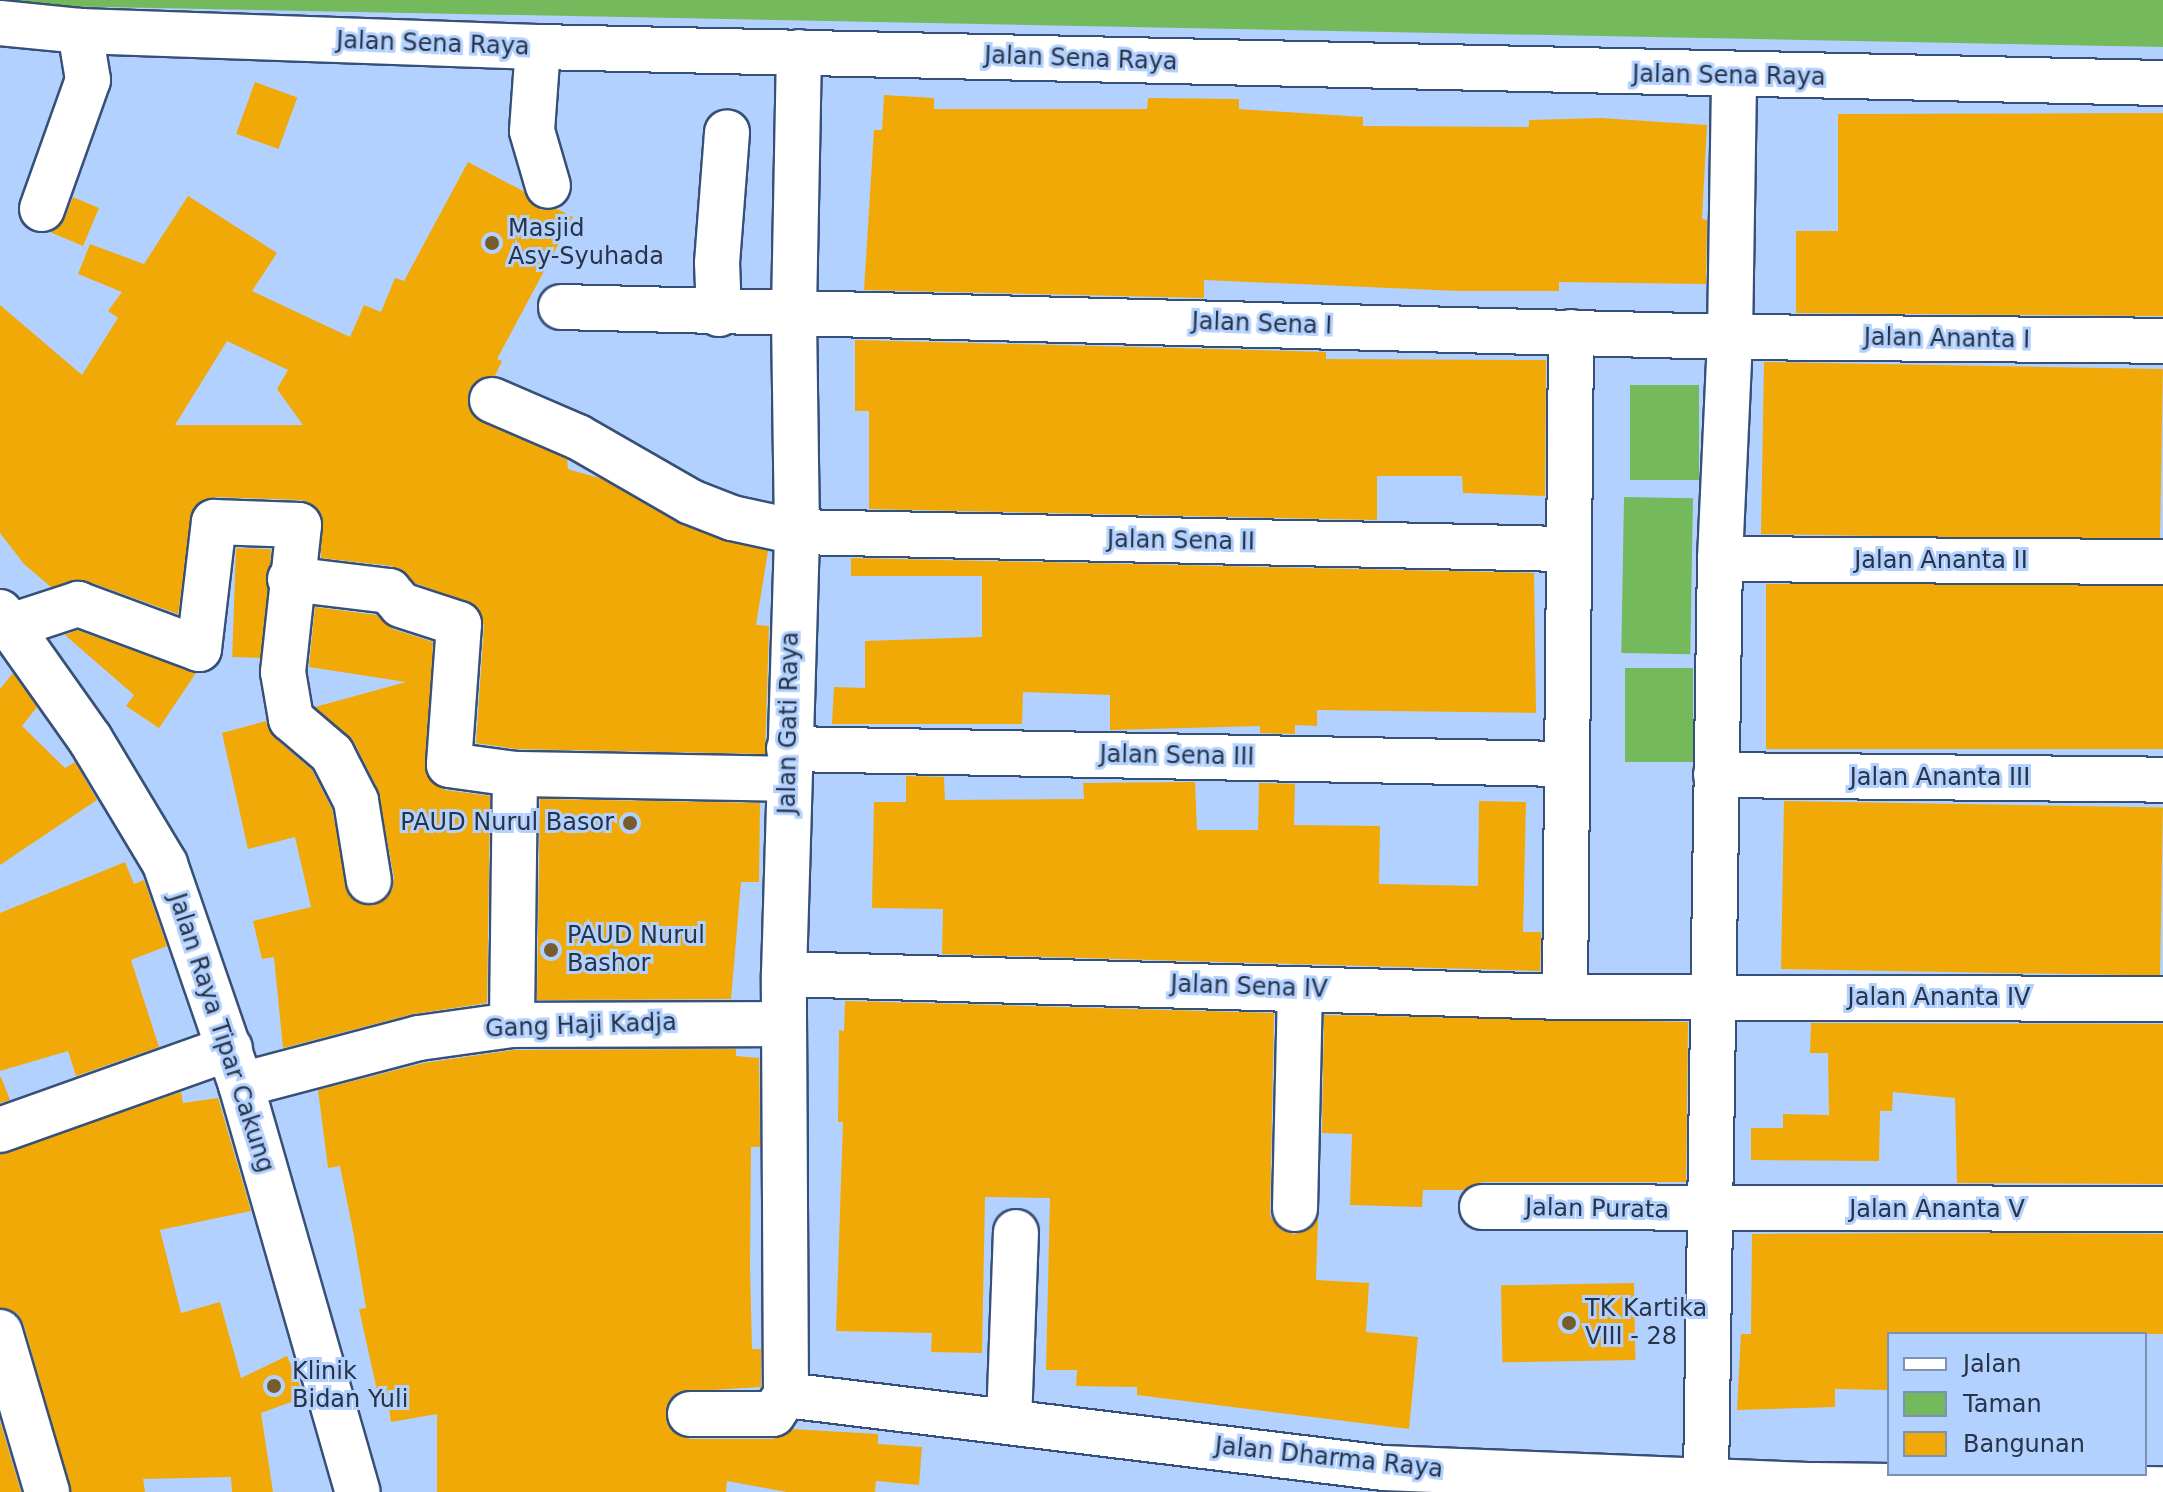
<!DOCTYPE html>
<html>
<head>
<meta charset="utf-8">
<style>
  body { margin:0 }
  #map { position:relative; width:2163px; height:1492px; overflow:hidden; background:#b3d1ff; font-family:"DejaVu Sans",sans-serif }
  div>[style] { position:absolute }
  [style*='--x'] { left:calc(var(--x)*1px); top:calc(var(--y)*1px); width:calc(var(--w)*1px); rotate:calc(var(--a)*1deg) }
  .green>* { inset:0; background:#74ba5d; transform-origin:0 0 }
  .building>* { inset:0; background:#f0a907; transform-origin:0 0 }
  .roads { filter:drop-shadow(2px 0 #375077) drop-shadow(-2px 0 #375077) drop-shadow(0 2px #375077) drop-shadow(0 -2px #375077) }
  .minor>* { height:44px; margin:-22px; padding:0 22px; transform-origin:22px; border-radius:22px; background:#fff }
  .dots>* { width:22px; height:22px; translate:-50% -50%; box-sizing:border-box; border:4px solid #b3d1ff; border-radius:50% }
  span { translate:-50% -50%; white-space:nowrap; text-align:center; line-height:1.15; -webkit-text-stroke:6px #b3d1ff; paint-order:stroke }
  .street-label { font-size:24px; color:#283446 }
  .poi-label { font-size:24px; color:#283446 }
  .left { translate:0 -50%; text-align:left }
  .right { translate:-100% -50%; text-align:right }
  .legend { position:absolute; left:1887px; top:1332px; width:260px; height:144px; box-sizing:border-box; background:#b3d1ff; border:2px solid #7b92b5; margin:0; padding:10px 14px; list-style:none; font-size:24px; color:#283446 }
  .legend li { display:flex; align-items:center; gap:16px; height:40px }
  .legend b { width:40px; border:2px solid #7b92b5 }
</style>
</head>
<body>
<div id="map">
  <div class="green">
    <i style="clip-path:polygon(0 0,2163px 0,2163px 47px,0 5px)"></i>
    <i style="left:1630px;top:385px;width:69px;height:95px"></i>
    <i style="left:1624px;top:497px;width:69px;height:156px;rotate:1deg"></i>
    <i style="left:1625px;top:668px;width:68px;height:94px"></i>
  </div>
  <div class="building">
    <i style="left:255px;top:82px;width:45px;height:55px;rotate:20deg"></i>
    <i style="clip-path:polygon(884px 95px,934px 98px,934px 109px,1147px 109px,1148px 98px,1239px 99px,1239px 109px,1363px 117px,1363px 126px,1529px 127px,1529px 120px,1601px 118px,1707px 125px,1702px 219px,1707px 220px,1706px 284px,1559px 282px,1559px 291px,1458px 291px,1204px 280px,1204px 298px,864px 290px,874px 130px,882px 130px)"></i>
    <i style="clip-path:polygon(2163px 113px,2163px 316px,1796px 313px,1796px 231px,1838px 231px,1838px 114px)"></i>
    <i style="clip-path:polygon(evenodd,468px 162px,523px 191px,541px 210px,557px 209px,573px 217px,497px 359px,502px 361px,495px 376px,478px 380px,469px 389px,472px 414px,567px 459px,568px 469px,602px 479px,682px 525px,768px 551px,756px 625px,769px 626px,765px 754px,517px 749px,476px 743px,484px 626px,477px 606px,415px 583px,392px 566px,321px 558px,322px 515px,301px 500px,215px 497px,194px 507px,178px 614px,87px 581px,51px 587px,24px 564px,0 533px,0 305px,82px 375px,118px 318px,108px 311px,122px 292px,78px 274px,90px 244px,144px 264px,188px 196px,277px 253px,252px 291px,350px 337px,364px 305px,381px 312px,395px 278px,404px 281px,468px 162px,227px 341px,288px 370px,277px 389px,303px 425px,175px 425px,227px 341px)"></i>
    <i style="clip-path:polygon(73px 197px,99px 208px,83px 246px,50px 232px,65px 218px)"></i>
    <i style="clip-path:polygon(855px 340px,1326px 352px,1326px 359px,1546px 360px,1545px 496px,1463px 493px,1462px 476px,1377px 476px,1377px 520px,869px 509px,869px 411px,855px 411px)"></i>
    <i style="left:1764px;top:362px;width:399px;height:172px;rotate:1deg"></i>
    <i style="left:236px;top:548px;width:35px;height:109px;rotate:2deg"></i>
    <i style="clip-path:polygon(851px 558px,1534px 573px,1536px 713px,1317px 710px,1317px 726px,1295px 725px,1295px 734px,1260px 733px,1260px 726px,1110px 730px,1110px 695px,1023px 692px,1022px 724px,832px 724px,834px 687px,865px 688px,865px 641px,982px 637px,982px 576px,851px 576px)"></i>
    <i style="left:1766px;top:584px;width:397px;height:165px"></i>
    <i style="clip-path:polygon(315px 607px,376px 615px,393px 629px,433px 642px,426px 775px,445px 790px,490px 796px,487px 1003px,413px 1014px,283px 1048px,274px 957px,262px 959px,253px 921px,311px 907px,295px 837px,248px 849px,222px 733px,266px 721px,275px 738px,312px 770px,332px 809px,350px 897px,374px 905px,392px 891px,394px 878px,378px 790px,354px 742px,315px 707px,406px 682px,309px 667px)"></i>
    <i style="clip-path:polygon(77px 630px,196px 673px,159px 728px,126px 706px,134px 695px,65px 635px)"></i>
    <i style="clip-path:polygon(13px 673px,37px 707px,22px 726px,65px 768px,75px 762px,97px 800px,0 865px,0 689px)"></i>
    <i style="clip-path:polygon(906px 776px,944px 777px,945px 800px,1084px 799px,1083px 783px,1195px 782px,1197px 830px,1258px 830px,1259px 783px,1295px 784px,1294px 825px,1380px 826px,1379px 884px,1478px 886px,1479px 801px,1526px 802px,1523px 932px,1541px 932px,1540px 971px,942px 954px,943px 909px,872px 908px,874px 802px,906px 802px)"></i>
    <i style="clip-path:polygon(540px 799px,760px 803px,759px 882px,741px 882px,731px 999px,537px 1000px)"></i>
    <i style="left:1784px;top:801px;width:379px;height:168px;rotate:1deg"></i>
    <i style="clip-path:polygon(125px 862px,134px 884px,144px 880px,167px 946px,131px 960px,159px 1047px,76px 1076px,68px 1051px,0 1071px,0 913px)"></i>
    <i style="clip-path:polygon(845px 1001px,1274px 1013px,1270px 1216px,1281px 1230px,1294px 1234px,1308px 1230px,1318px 1218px,1316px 1280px,1369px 1283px,1366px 1332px,1418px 1337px,1409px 1429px,1137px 1395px,1137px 1387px,1076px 1386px,1077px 1370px,1046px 1370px,1050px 1198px,985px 1197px,982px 1353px,931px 1352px,932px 1333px,836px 1331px,843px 1122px,838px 1122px,839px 1030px,844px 1031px)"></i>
    <i style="clip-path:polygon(1324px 1015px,1688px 1022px,1686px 1182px,1482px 1182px,1465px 1190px,1423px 1190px,1422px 1207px,1350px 1205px,1352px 1134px,1322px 1133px)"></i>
    <i style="clip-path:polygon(1811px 1023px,2163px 1024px,2163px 1184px,1957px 1183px,1955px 1098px,1893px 1092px,1892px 1111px,1880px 1111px,1879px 1161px,1751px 1160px,1751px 1128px,1783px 1128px,1783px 1114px,1829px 1115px,1828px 1053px,1810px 1053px)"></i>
    <i style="clip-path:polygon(736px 1049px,736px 1056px,759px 1058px,760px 1147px,751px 1147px,750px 1267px,752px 1349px,761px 1349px,761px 1387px,678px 1392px,668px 1402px,668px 1426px,690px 1439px,773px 1439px,792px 1429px,878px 1434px,878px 1444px,922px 1447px,919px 1485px,876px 1481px,875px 1492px,787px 1492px,727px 1481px,726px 1492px,437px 1492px,437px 1414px,391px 1422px,387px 1394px,378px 1395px,359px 1309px,366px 1308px,353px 1231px,340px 1166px,328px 1168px,318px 1090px,424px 1063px,514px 1050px)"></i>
    <i style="clip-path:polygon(1px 1077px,10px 1100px,0 1103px,0 1078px)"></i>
    <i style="clip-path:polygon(181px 1092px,183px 1103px,218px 1098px,251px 1211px,160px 1230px,181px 1313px,220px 1302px,241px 1378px,287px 1356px,305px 1397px,261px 1413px,273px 1492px,232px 1492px,231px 1477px,143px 1479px,145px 1492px,71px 1492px,24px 1325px,17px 1313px,0 1308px,0 1154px)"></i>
    <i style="clip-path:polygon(1959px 1233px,2163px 1234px,2163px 1334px,1889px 1334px,1889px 1390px,1835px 1389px,1835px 1407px,1737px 1410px,1741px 1334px,1751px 1334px,1752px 1234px)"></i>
    <i style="left:1634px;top:1283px;width:77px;height:133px;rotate:89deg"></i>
    <i style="clip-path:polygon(0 1421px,21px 1492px,0 1492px)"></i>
  </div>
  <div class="roads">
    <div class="minor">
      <i style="--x:0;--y:23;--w:80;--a:5.7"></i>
      <i style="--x:80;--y:31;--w:458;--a:2"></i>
      <i style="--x:538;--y:47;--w:1625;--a:1.27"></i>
      <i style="--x:538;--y:47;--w:84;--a:94.1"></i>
      <i style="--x:532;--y:131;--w:57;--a:73.8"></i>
      <i style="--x:42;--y:209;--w:137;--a:-70.4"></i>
      <i style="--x:88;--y:80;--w:50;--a:-99.3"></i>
      <i style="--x:561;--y:307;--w:1169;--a:1.47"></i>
      <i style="--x:1730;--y:337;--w:433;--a:0.5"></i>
      <i style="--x:719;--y:314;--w:51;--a:-92.2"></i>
      <i style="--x:717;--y:263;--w:131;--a:-85.6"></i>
      <i style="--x:492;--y:400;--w:94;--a:23.3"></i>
      <i style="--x:578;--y:437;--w:130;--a:29.9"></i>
      <i style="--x:691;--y:502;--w:44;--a:21.3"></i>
      <i style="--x:732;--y:518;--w:66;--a:12.2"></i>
      <i style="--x:797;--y:532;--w:768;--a:1.27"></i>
      <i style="--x:1720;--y:559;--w:443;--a:0.4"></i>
      <i style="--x:290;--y:579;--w:100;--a:6.9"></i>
      <i style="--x:389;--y:591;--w:18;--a:49"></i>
      <i style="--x:401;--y:605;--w:61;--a:18.1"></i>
      <i style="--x:459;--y:624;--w:141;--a:94.1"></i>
      <i style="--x:449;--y:765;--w:67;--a:7.8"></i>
      <i style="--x:515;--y:774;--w:251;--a:90.7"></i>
      <i style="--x:0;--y:612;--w:156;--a:54.7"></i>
      <i style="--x:90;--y:739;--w:146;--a:59"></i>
      <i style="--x:165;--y:864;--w:234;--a:71"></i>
      <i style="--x:241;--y:1085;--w:423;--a:74"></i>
      <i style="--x:11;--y:626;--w:71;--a:-18.2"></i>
      <i style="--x:78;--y:604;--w:129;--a:20.4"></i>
      <i style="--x:199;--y:649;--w:128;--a:-83.3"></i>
      <i style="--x:214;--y:522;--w:85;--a:2"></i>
      <i style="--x:299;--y:525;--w:148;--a:96.2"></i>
      <i style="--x:283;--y:672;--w:48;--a:80.3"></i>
      <i style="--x:291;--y:719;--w:54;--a:40.5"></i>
      <i style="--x:332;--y:754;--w:53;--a:62.9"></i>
      <i style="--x:356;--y:801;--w:81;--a:80.8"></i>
      <i style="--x:789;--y:749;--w:775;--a:1.11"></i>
      <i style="--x:515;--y:774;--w:273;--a:1"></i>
      <i style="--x:1716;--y:775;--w:447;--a:0.6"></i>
      <i style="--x:784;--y:974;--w:781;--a:1.69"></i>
      <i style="--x:1565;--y:997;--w:598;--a:0.19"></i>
      <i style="--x:1565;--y:997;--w:665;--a:-89.48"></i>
      <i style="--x:241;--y:1085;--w:184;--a:-14.8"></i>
      <i style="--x:419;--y:1038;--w:94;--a:-8"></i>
      <i style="--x:512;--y:1025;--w:272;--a:-0.2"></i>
      <i style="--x:0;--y:1130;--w:244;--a:-19.6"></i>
      <i style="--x:1482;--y:1207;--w:681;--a:0.17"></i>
      <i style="--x:1295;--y:1209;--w:220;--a:-88.7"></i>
      <i style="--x:0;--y:1332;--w:167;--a:73.6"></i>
      <i style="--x:786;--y:1395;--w:602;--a:6.96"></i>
      <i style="--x:1384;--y:1468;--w:430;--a:2.3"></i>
      <i style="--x:1814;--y:1485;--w:349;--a:0.7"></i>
      <i style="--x:786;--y:1395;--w:421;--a:-90.3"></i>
      <i style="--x:784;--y:974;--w:442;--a:-88.3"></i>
      <i style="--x:797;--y:532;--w:221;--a:-90.8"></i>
      <i style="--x:794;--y:311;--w:259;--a:-88.9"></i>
      <i style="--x:690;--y:1414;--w:83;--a:0"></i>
      <i style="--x:773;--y:1414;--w:23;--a:-56"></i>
      <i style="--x:1009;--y:1422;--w:190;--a:-87.9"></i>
      <i style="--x:1706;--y:1479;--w:920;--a:-89.13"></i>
      <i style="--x:1720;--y:559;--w:222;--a:-87.4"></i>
      <i style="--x:1730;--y:337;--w:260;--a:-89.1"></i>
    </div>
  </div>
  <div class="dots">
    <i style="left:492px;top:243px;background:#775c2e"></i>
    <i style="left:630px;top:823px;background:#775c2e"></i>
    <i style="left:551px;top:950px;background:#775c2e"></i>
    <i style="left:1569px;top:1323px;background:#775c2e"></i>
    <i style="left:274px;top:1386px;background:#775c2e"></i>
  </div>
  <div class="street-label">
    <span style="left:433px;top:44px;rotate:2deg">Jalan Sena Raya</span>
    <span style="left:1081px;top:59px;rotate:2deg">Jalan Sena Raya</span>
    <span style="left:1729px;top:76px;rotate:1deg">Jalan Sena Raya</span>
    <span style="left:1262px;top:324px;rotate:2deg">Jalan Sena I</span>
    <span style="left:1947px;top:339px;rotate:1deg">Jalan Ananta I</span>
    <span style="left:1181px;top:541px;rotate:1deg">Jalan Sena II</span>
    <span style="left:1941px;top:561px">Jalan Ananta II</span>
    <span style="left:789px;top:723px;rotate:-89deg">Jalan Gati Raya</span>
    <span style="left:1177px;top:756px;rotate:1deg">Jalan Sena III</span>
    <span style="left:1940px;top:778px">Jalan Ananta III</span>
    <span style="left:1249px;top:987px;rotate:2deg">Jalan Sena IV</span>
    <span style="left:1939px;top:998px">Jalan Ananta IV</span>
    <span style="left:581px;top:1026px;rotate:-2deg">Gang Haji Kadja</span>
    <span style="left:221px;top:1033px;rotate:72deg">Jalan Raya Tipar Cakung</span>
    <span style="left:1597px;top:1209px;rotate:1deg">Jalan Purata</span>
    <span style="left:1937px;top:1210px">Jalan Ananta V</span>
    <span style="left:1329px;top:1458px;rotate:6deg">Jalan Dharma Raya</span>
  </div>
  <div class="poi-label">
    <span class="left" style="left:508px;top:243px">Masjid<br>Asy-Syuhada</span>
    <span class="right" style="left:614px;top:823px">PAUD Nurul Basor</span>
    <span class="left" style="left:567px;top:950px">PAUD Nurul<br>Bashor</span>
    <span class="left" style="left:1585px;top:1323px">TK Kartika<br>VIII - 28</span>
    <span class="left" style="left:292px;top:1386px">Klinik<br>Bidan Yuli</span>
  </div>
  <ul class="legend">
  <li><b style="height:10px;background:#fff"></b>Jalan</li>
  <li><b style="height:22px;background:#74ba5d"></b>Taman</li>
  <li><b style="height:22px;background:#f0a907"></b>Bangunan</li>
  </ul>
</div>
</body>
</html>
